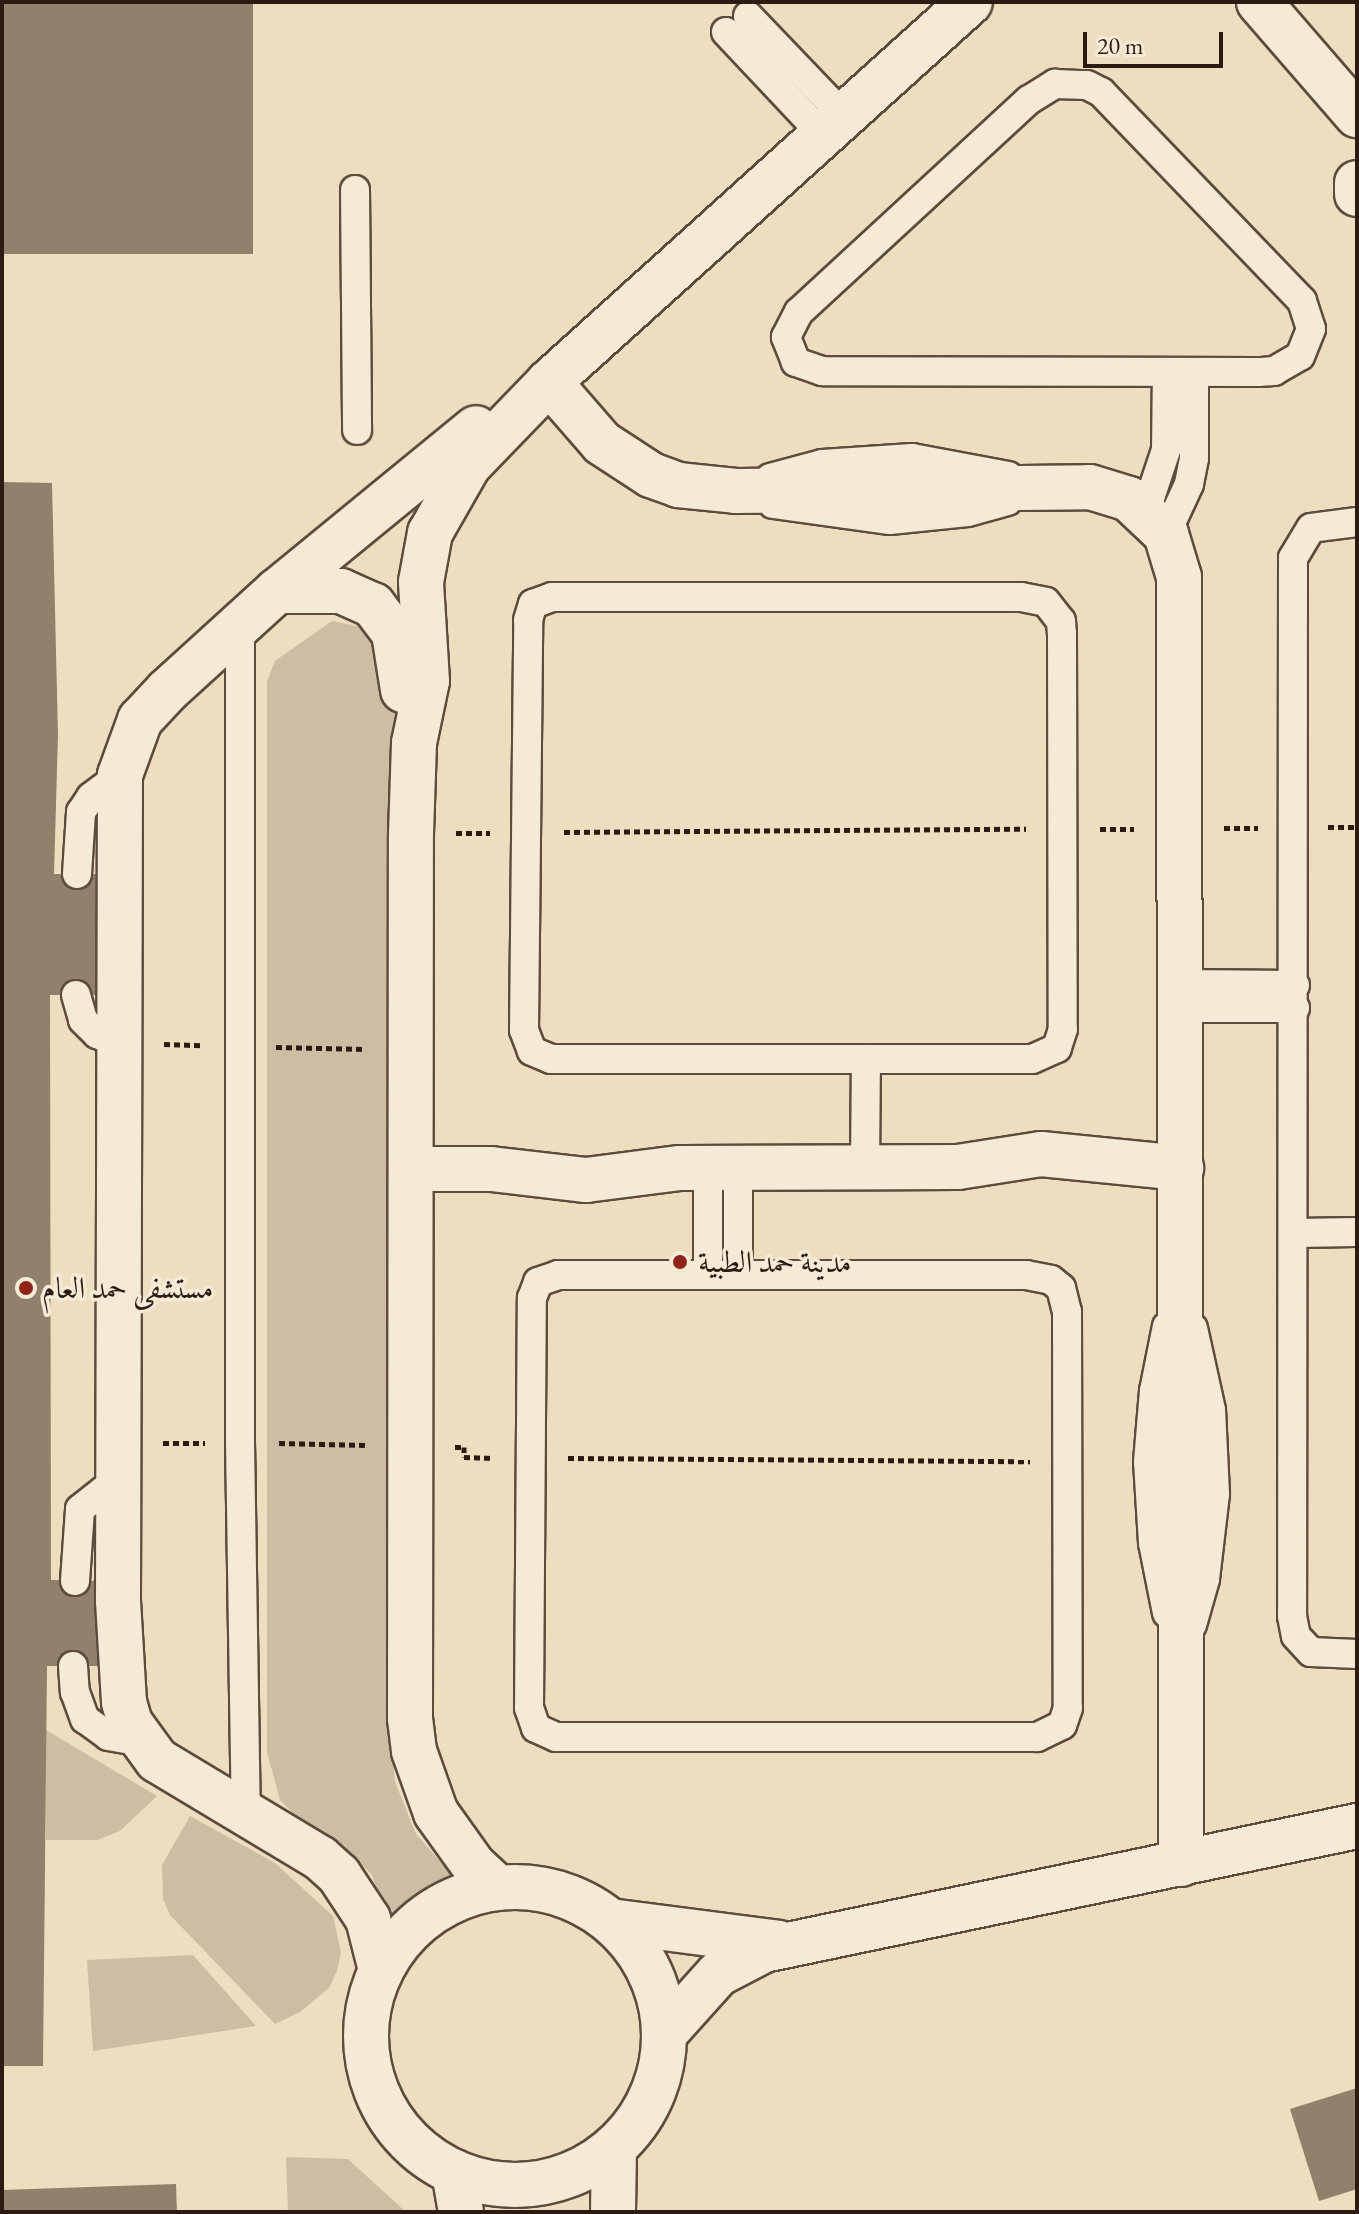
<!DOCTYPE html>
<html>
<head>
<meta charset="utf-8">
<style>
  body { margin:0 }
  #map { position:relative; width:1359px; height:2214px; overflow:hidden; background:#eedebf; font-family:"EB Garamond",Amiri,serif }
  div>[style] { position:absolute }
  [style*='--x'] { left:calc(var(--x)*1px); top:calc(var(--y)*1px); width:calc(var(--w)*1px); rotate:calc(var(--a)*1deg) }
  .green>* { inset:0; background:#cdbda2 }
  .building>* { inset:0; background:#90806c; transform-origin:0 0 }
  .path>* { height:5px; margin-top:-2.5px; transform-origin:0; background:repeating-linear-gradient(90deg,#2b1b13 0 6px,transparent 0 10px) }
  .roads { filter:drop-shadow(2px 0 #5c4c3e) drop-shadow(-2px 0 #5c4c3e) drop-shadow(0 2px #5c4c3e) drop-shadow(0 -2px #5c4c3e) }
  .lane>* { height:28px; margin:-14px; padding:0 14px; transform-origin:14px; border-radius:14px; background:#f4ead5 }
  .street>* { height:44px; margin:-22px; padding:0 22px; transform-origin:22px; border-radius:22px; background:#f4ead5 }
  .street>.ring { margin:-22px; padding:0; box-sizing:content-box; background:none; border:44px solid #f4ead5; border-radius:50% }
  .dots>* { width:22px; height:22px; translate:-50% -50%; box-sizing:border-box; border:4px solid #f4ead5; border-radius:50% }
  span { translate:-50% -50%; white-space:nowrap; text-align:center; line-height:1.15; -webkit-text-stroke:7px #f4ead5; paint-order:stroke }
  .poi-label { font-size:30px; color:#2b1b13 }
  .left { translate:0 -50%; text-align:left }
  .frame { position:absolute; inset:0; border:4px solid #2b1b13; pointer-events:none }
  .scale { position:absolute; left:1083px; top:32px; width:140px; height:36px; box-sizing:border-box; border:4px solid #2b1b13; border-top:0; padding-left:10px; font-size:24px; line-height:28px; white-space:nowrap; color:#2b1b13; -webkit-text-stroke:6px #f4ead5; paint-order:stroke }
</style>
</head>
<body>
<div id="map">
  <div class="green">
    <i style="clip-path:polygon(332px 621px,357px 626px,397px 659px,390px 1732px,395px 1782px,416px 1834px,457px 1881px,391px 1929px,372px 1875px,347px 1849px,304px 1824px,280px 1800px,267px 1752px,267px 681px,275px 661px)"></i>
    <i style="clip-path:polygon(46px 1730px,157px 1796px,120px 1831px,97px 1840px,46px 1840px)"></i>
    <i style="clip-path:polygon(190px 1816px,275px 1863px,333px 1916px,341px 1952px,337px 1971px,329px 1988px,300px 2012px,275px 2024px,170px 1915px,163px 1899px,162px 1865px)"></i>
    <i style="clip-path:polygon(193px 1955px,256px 2026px,93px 2051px,87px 1960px)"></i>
    <i style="clip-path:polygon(286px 2157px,348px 2159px,406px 2212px,288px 2212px)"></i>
  </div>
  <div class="building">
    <i style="left:2px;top:2px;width:251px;height:252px"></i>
    <i style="clip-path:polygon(2px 482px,52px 483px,58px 735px,54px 874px,111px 874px,111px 995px,50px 995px,51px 1580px,113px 1581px,112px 1666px,47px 1666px,43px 2066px,2px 2066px)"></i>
    <i style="clip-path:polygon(1357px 2088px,1357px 2189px,1319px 2201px,1290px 2109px)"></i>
    <i style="left:176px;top:2184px;width:28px;height:174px;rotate:88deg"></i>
  </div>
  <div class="path">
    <i style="--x:1328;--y:827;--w:29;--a:0"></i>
    <i style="--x:1224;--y:828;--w:34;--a:0"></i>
    <i style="--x:1100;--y:829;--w:34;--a:0"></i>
    <i style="--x:564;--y:832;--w:462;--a:-0.4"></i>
    <i style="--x:456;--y:833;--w:34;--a:0"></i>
    <i style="--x:164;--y:1044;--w:38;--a:2"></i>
    <i style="--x:276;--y:1047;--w:90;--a:1.3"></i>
    <i style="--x:163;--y:1443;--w:42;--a:0"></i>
    <i style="--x:279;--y:1443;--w:86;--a:1.3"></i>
    <i style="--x:455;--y:1447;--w:9;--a:0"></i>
    <i style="--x:464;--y:1447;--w:10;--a:90"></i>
    <i style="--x:464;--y:1457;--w:30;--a:2"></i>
    <i style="--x:568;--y:1458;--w:462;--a:0.4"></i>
  </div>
  <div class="roads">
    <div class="lane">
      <i style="--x:748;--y:16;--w:139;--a:46.2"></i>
      <i style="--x:726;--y:32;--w:141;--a:46.7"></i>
      <i style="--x:1055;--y:84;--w:32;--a:2"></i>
      <i style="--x:1087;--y:85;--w:16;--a:27"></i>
      <i style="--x:1101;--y:92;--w:290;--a:46.1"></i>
      <i style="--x:1302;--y:301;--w:29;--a:72"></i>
      <i style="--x:1311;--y:329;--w:29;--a:112"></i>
      <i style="--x:1300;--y:356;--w:30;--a:150"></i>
      <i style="--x:1274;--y:371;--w:16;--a:176"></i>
      <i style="--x:1258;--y:372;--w:436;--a:-179.9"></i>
      <i style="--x:822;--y:371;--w:28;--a:-161"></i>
      <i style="--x:796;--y:362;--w:27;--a:-112"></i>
      <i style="--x:786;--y:337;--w:28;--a:-63"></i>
      <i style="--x:799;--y:312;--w:313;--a:-42.7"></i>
      <i style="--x:1029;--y:100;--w:31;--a:-32"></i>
      <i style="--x:355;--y:190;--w:240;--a:89.5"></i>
      <i style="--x:770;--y:478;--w:54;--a:-15.1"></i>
      <i style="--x:822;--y:464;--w:90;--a:-3.8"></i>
      <i style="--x:912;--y:458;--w:98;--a:10.6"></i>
      <i style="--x:773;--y:504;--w:118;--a:7.8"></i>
      <i style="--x:890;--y:520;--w:78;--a:-5.9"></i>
      <i style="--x:968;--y:512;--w:41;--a:-15.4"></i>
      <i style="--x:1146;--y:510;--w:63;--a:-71.6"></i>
      <i style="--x:1166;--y:450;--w:78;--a:-89.3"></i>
      <i style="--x:1357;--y:522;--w:46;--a:172.6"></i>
      <i style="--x:1311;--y:528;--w:35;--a:121"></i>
      <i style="--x:1293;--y:558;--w:1058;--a:90.05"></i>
      <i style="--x:1292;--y:1616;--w:20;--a:79"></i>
      <i style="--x:1296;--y:1636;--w:22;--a:47"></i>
      <i style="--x:1311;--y:1652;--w:46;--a:2.5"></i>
      <i style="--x:1166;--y:534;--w:55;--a:-65.3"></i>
      <i style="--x:1189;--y:484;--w:26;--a:-79"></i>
      <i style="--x:1194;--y:458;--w:86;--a:-90"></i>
      <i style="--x:552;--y:597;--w:469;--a:0"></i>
      <i style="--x:1021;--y:597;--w:25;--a:11"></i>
      <i style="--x:1046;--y:602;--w:24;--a:52"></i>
      <i style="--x:1061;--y:621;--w:13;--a:86"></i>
      <i style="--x:1062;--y:634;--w:395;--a:89.9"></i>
      <i style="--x:1063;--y:1029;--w:20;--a:108"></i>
      <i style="--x:1057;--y:1048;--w:27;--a:156"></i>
      <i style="--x:1032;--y:1059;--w:481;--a:180"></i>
      <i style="--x:551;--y:1059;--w:21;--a:-157"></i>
      <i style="--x:532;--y:1051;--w:22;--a:-111"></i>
      <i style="--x:524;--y:1030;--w:410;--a:-89.4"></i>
      <i style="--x:528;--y:620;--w:17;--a:-73"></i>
      <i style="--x:533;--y:604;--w:20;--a:-20"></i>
      <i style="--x:240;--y:624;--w:818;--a:90"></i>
      <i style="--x:240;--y:1442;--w:370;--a:89.1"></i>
      <i style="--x:77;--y:874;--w:62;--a:-86.3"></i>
      <i style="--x:81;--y:812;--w:18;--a:-56"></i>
      <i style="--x:91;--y:797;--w:36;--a:-37"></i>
      <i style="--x:1180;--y:984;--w:115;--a:0.5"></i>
      <i style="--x:76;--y:995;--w:26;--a:74"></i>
      <i style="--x:83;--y:1020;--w:20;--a:45"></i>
      <i style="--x:97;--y:1034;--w:24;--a:22"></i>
      <i style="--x:1179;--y:1008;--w:116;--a:0"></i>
      <i style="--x:865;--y:1167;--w:108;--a:-89.5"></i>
      <i style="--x:1294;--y:1233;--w:63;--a:-0.9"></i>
      <i style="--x:738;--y:1274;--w:107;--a:-90"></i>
      <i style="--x:558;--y:1275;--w:468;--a:0"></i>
      <i style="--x:1026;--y:1275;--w:25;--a:11"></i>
      <i style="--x:1051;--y:1280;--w:13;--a:39"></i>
      <i style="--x:1061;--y:1288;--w:25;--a:76"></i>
      <i style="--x:1067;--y:1312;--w:396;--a:89.9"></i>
      <i style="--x:1068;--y:1708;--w:18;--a:109"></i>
      <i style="--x:1062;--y:1725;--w:28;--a:154"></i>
      <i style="--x:1037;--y:1737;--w:481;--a:180"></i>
      <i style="--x:556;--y:1737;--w:22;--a:-156"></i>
      <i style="--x:536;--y:1728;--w:21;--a:-109"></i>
      <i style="--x:529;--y:1708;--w:410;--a:-89.6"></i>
      <i style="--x:532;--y:1298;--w:17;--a:-69"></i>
      <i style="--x:538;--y:1282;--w:21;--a:-19"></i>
      <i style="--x:708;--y:1275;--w:108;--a:-90"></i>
      <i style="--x:75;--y:1581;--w:72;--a:-86"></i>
      <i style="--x:80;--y:1509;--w:29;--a:-38"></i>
      <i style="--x:103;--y:1491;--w:15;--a:-4"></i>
      <i style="--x:1167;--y:1613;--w:71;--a:-101.3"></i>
      <i style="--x:1153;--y:1543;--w:81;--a:-93.5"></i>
      <i style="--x:1148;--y:1462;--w:71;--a:-85.2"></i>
      <i style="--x:1154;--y:1391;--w:66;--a:-78.7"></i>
      <i style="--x:1192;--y:1625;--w:48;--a:-74.2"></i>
      <i style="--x:1205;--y:1579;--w:86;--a:-83.3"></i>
      <i style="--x:1215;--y:1494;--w:84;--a:-92.7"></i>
      <i style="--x:1211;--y:1410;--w:84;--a:-102.4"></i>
      <i style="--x:73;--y:1666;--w:26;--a:86"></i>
      <i style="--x:75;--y:1692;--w:29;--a:70"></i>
      <i style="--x:85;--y:1719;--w:29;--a:36"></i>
      <i style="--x:108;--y:1736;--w:35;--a:10"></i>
    </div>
    <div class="street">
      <i style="--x:1259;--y:2;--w:150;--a:49.1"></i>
      <i style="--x:1357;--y:183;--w:11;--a:90"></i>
      <i style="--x:549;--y:382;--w:81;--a:49"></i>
      <i style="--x:602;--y:443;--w:59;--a:33.1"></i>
      <i style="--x:651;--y:475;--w:29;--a:20"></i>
      <i style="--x:678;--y:485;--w:58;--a:5.9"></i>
      <i style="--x:736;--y:491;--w:354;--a:-0.6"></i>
      <i style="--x:1090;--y:487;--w:41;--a:17.1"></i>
      <i style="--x:1129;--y:499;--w:51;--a:43.4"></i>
      <i style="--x:1166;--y:534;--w:45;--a:73.2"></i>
      <i style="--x:1179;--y:577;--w:1287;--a:89.91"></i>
      <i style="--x:277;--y:591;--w:64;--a:0"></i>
      <i style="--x:341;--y:591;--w:35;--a:24"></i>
      <i style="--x:373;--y:605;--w:35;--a:53"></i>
      <i style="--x:394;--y:633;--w:58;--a:81"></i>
      <i style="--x:411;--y:1169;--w:80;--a:0"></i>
      <i style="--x:491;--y:1169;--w:96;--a:6.6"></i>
      <i style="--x:586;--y:1180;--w:95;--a:-7.3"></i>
      <i style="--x:680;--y:1168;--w:278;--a:-0.2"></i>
      <i style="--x:958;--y:1167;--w:84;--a:-8.9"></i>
      <i style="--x:1041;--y:1154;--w:141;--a:5.7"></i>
      <i class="ring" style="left:366px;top:1887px;width:254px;height:254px"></i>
      <i style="--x:498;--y:1888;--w:33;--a:-137"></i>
      <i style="--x:474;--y:1866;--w:65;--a:-125.6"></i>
      <i style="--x:436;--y:1813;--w:66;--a:-109.5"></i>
      <i style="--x:414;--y:1751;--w:33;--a:-97"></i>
      <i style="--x:410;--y:1718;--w:884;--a:-89.94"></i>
      <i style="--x:411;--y:834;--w:91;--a:-88.1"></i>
      <i style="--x:414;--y:743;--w:63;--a:-78.2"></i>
      <i style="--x:427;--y:681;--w:99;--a:-93.5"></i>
      <i style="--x:421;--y:582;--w:50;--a:-79.6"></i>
      <i style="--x:430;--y:533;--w:77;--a:-60.4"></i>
      <i style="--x:468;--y:466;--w:117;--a:-46"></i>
      <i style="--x:549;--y:382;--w:567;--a:-42.07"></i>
      <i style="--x:610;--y:1921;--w:170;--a:7.4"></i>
      <i style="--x:381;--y:1970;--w:53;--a:-104.3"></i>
      <i style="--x:368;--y:1919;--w:53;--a:-123.4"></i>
      <i style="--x:339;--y:1875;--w:25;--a:-138"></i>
      <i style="--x:320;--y:1858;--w:190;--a:-149"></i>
      <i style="--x:157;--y:1760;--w:46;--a:-126.1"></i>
      <i style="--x:130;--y:1723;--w:22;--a:-106"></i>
      <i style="--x:124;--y:1702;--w:101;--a:-93.4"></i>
      <i style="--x:118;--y:1601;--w:826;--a:-89.86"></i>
      <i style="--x:120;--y:775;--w:59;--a:-70"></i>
      <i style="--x:140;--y:720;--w:40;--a:-47"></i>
      <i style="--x:167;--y:691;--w:149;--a:-42.3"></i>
      <i style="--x:277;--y:591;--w:257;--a:-39.3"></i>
      <i style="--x:665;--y:2033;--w:79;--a:-48.1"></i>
      <i style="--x:718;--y:1974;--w:52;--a:-27.6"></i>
      <i style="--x:764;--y:1950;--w:606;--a:-11.81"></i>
      <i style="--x:454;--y:2172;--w:41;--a:80.1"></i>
      <i style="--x:613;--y:2212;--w:64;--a:-89.1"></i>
    </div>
  </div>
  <div class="dots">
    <i style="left:680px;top:1262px;background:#8f2418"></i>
    <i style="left:26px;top:1288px;background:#8f2418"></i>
  </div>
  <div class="poi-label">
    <span class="left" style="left:698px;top:1262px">مدينة حمد الطبية</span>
    <span class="left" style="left:42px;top:1288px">مستشفى حمد العام</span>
  </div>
  <div class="frame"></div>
  <div class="scale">20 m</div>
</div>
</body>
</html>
